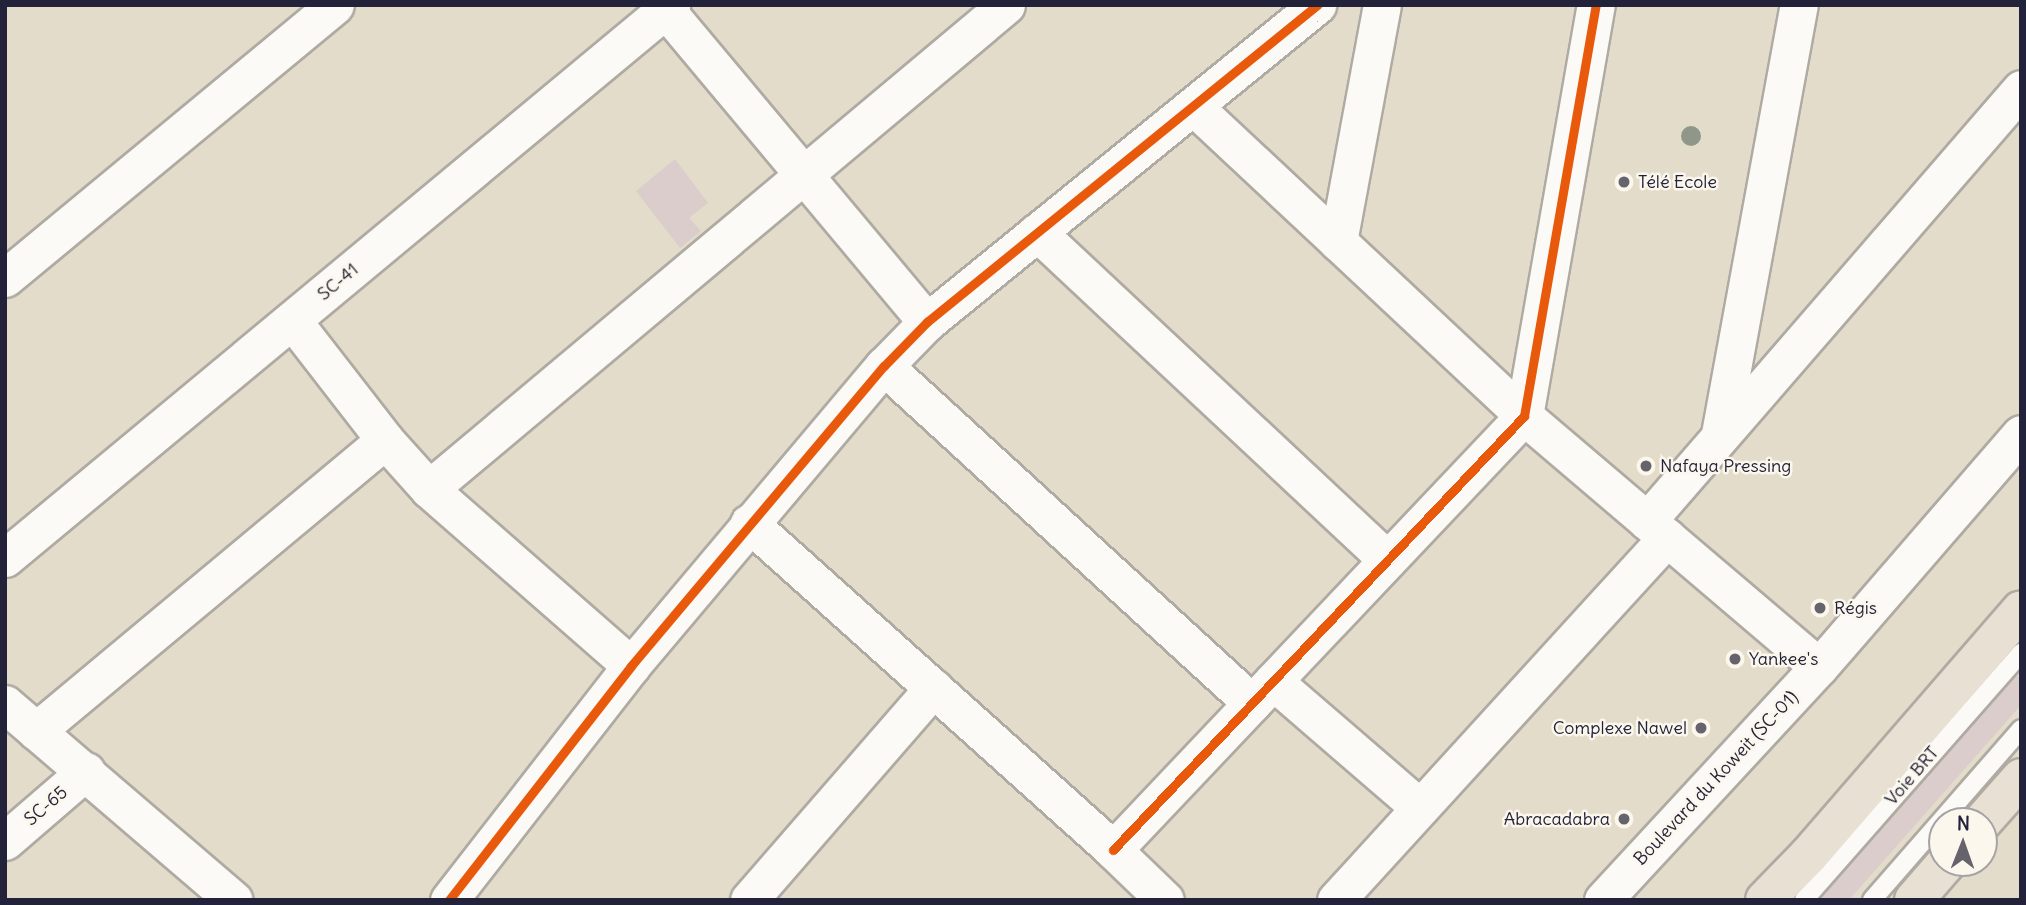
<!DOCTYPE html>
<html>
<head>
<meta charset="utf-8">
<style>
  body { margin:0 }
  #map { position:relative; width:2026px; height:905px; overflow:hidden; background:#e4dcca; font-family:Delius,sans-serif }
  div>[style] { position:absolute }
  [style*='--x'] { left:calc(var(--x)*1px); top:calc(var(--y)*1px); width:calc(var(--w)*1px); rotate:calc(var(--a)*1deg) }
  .building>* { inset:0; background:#dacdcb }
  .roads { filter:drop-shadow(2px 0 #afaaa2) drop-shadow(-2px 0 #afaaa2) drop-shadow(0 2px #afaaa2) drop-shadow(0 -2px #afaaa2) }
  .service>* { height:18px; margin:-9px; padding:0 9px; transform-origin:9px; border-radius:9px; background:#fbfaf7 }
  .minor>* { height:37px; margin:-18.5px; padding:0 18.5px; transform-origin:18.5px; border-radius:18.5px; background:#fbfaf7 }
  .primary>* { height:38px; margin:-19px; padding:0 19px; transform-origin:19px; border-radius:19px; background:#e7e0d3 }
  .cycleway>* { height:9px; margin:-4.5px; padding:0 4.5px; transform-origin:4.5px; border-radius:4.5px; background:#e8590c }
  .trees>* { width:20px; height:20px; margin:-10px; border-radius:50%; background:#8e978a }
  .dots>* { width:19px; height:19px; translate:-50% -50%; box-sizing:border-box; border:4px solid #fbf7ec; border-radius:50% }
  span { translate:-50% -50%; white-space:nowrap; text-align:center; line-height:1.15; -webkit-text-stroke:5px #fbf7ec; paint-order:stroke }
  .poi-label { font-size:18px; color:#22223b }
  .left { translate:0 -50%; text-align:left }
  .right { translate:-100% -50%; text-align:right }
  .street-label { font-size:18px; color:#22223b }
  .frame { position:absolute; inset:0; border:7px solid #22223b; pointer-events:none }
  .north { position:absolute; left:1928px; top:807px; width:70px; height:70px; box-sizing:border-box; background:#fbf7ec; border:2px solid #a4a2a5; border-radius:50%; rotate:1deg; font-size:19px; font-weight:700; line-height:28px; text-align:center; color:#22223b }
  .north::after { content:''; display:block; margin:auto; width:24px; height:32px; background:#66636d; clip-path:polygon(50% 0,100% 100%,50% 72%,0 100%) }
</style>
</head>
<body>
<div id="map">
  <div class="building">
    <i style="clip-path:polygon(675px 159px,708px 203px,689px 218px,701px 231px,680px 248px,636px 191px)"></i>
    <i style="clip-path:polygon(2016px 675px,2021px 679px,2021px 705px,1849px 900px,1818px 900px)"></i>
  </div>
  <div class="roads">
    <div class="service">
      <i style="--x:1804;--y:900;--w:329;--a:-48.7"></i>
      <i style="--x:1872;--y:900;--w:227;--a:-48.9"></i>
    </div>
    <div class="minor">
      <i style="--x:666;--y:10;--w:407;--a:50.1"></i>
      <i style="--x:1193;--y:106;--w:453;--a:43.1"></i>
      <i style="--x:1524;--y:416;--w:387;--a:40.4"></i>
      <i style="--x:1037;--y:232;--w:480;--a:43.1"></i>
      <i style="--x:1338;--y:242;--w:241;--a:-79.5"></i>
      <i style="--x:5;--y:278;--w:428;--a:-39.6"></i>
      <i style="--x:292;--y:320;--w:152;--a:52.2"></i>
      <i style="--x:385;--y:440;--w:66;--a:48.1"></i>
      <i style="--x:429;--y:489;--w:269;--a:41.2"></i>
      <i style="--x:884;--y:366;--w:499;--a:42.5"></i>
      <i style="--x:1720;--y:434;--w:436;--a:-79.6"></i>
      <i style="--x:429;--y:489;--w:753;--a:-39.99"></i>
      <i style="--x:1647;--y:521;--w:571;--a:-49.12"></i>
      <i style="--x:749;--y:523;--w:489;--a:41.9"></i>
      <i style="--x:1113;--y:850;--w:72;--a:43.9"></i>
      <i style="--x:5;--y:558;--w:866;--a:-39.7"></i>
      <i style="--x:1273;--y:681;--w:194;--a:40.8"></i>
      <i style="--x:5;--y:704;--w:301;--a:40.6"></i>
      <i style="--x:36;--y:731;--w:454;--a:-39.8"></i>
      <i style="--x:5;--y:841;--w:107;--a:-40.8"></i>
      <i style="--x:1113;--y:850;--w:598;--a:-46.56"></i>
      <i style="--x:1524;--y:416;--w:417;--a:-80.1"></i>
      <i style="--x:449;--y:900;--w:296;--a:-52.1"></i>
      <i style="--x:631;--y:666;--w:392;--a:-49.9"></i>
      <i style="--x:884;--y:366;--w:62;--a:-45.7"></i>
      <i style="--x:927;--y:322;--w:503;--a:-39.1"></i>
      <i style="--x:749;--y:900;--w:281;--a:-49"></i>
      <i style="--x:1336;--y:900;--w:491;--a:-47.6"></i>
      <i style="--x:1603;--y:900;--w:318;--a:-47.2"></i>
      <i style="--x:1819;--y:667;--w:308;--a:-49.1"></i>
    </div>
    <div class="primary">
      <i style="--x:1983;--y:821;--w:57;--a:-48.5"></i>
      <i style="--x:1765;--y:900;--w:62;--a:-45.7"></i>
      <i style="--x:1808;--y:856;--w:325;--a:-49.1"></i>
      <i style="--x:1914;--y:900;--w:49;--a:-49.1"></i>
    </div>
  </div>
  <div class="cycleway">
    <i style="--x:1113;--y:850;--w:598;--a:-46.56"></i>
    <i style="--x:1524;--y:416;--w:417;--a:-80.1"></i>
    <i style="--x:449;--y:900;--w:296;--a:-52.1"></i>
    <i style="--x:631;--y:666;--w:392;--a:-49.9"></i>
    <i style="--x:884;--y:366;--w:62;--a:-45.7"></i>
    <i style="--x:927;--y:322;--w:503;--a:-39.1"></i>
  </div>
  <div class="trees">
    <i style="left:1691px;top:136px"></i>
  </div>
  <div class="dots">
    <i style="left:1624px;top:182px;background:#66636d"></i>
    <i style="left:1646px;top:466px;background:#66636d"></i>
    <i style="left:1820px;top:608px;background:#66636d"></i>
    <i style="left:1735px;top:659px;background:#66636d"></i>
    <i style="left:1701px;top:728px;background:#66636d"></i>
    <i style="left:1624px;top:819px;background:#66636d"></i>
  </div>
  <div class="poi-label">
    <span class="left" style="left:1638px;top:182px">Télé Ecole</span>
    <span class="left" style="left:1660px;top:466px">Nafaya Pressing</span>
    <span class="left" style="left:1834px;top:608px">Régis</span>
    <span class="left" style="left:1749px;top:659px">Yankee's</span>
    <span class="right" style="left:1687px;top:728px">Complexe Nawel</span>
    <span class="right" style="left:1610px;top:819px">Abracadabra</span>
  </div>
  <div class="street-label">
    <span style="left:338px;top:282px;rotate:-40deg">SC-41</span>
    <span style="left:1912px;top:776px;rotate:-49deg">Voie BRT</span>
    <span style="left:1716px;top:778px;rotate:-47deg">Boulevard du Koweit (SC-01)</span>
    <span style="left:46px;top:806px;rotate:-41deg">SC-65</span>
  </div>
  <div class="frame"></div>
  <div class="north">N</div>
</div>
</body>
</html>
